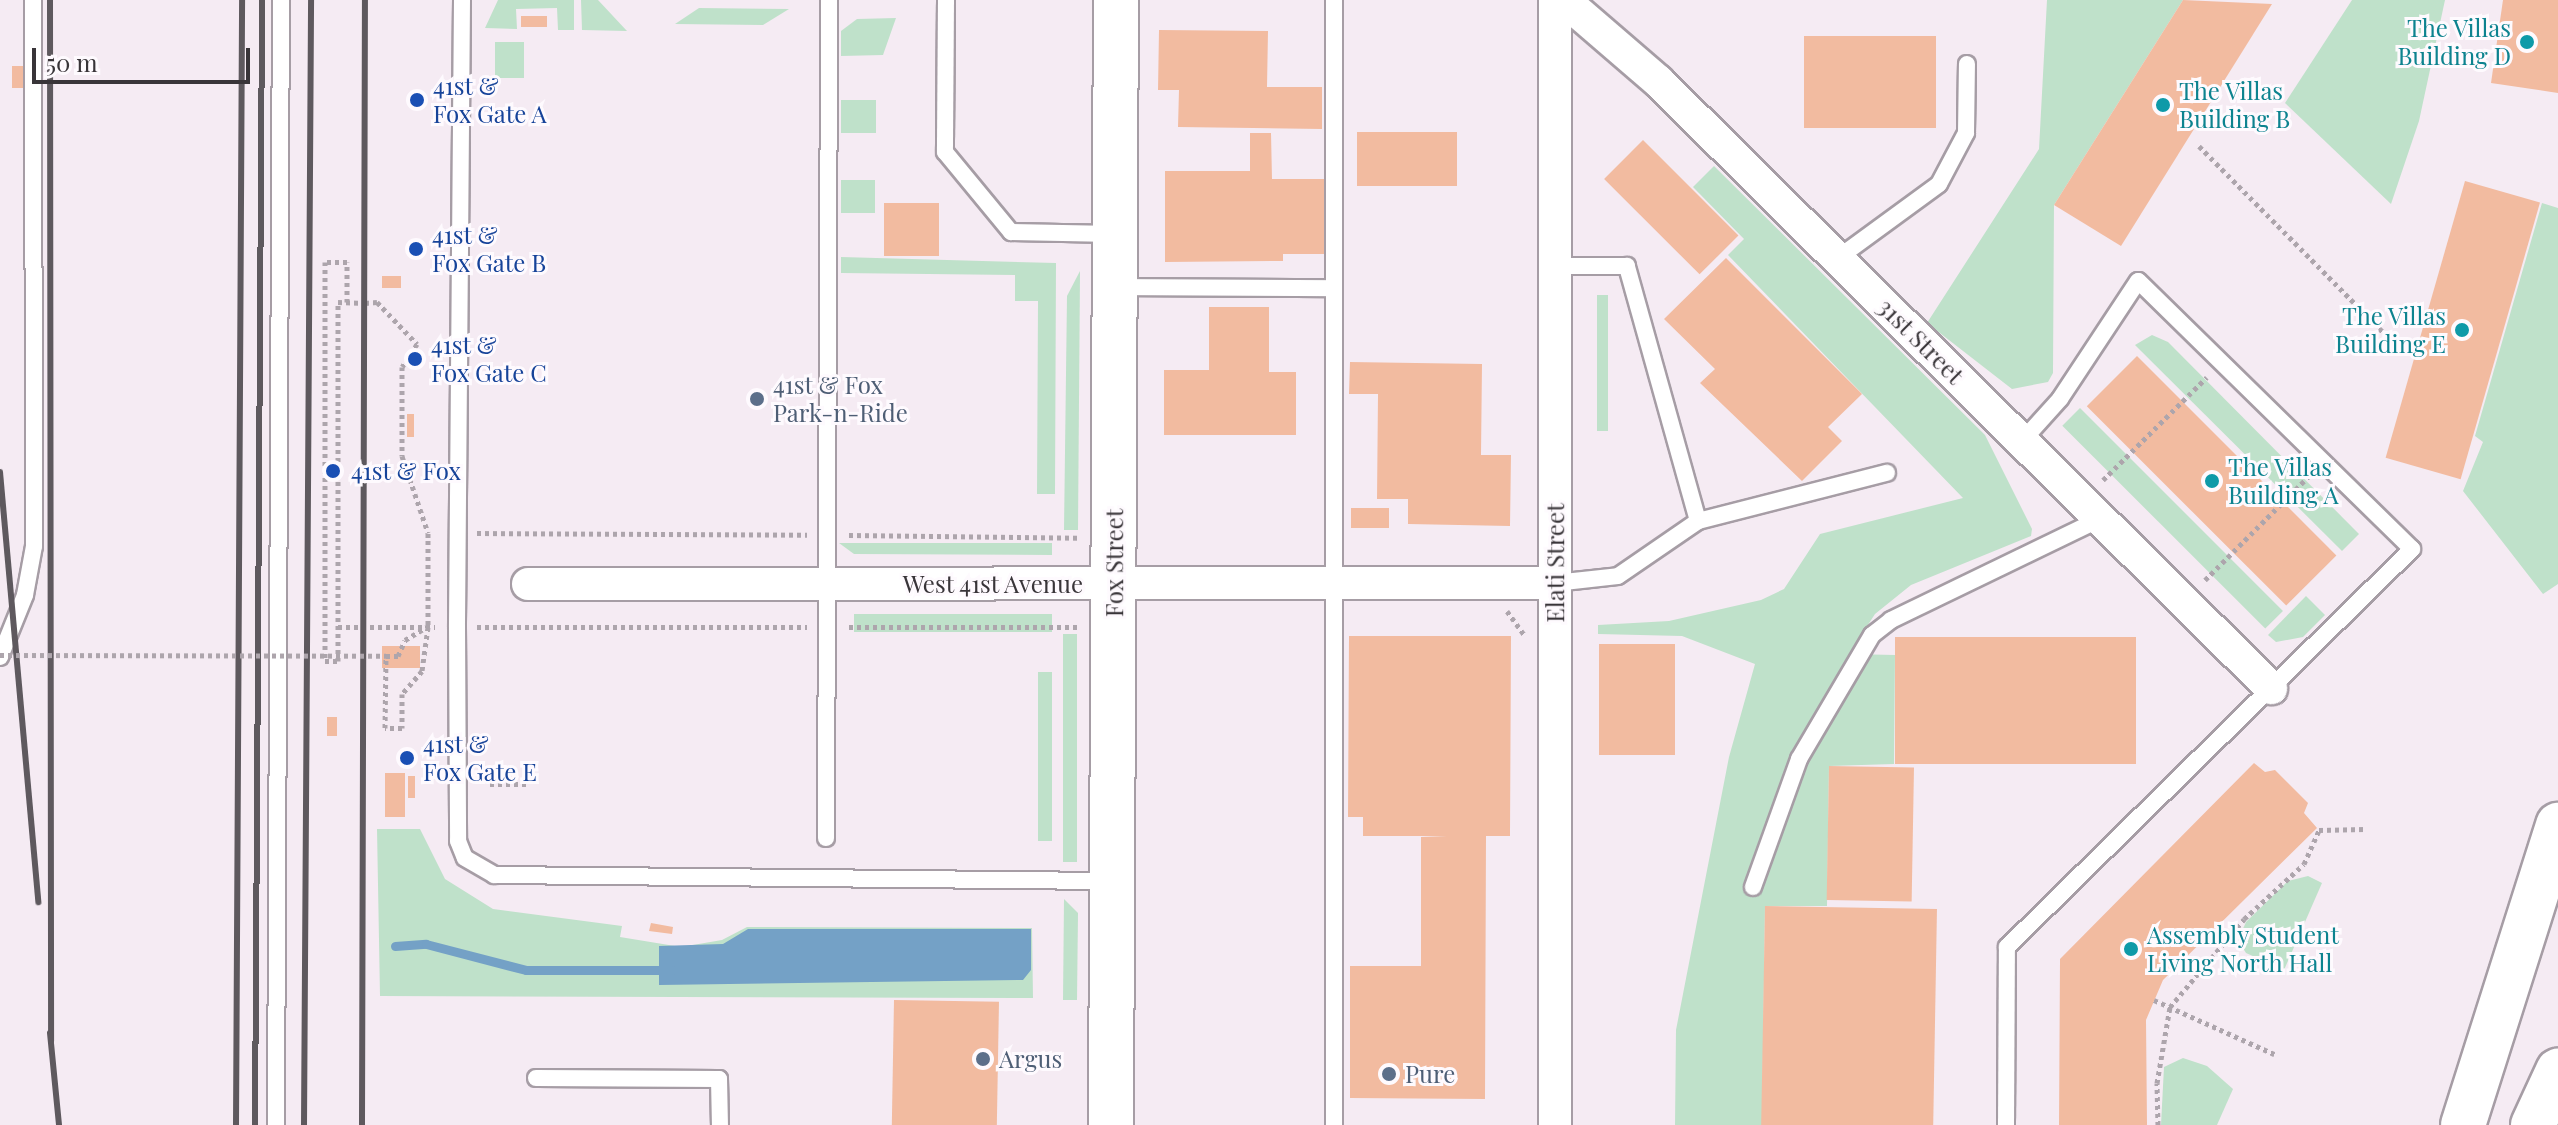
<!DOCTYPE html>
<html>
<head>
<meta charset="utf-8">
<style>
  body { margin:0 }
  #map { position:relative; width:2558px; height:1125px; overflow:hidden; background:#f5ebf3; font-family:"Playfair Display",serif }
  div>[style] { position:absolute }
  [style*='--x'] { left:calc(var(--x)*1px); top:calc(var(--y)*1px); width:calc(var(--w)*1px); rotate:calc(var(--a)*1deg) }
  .green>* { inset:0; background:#bfe1ca; transform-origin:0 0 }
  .water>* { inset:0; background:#74a1c6 }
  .stream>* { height:9px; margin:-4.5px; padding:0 4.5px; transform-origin:4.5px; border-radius:4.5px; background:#74a1c6 }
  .building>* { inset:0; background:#f2bba0; transform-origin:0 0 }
  .path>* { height:5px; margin-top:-2.5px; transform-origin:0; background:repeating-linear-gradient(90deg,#ada5ac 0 4px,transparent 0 8px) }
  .roads { filter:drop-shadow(2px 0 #a69da5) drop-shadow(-2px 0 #a69da5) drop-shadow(0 2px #a69da5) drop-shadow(0 -2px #a69da5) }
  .lane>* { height:16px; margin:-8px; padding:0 8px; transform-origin:8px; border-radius:8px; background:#fff }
  .street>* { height:32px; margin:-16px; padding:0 16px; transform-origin:16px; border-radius:16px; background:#fff }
  .secondary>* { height:44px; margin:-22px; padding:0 22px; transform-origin:22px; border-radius:22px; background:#fff }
  .highway>* { height:44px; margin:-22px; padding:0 22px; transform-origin:22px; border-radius:22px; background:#fff }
  .rail>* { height:6px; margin:-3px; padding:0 3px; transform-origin:3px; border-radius:3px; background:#5e595e }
  .path-bridge>* { height:5px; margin-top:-2.5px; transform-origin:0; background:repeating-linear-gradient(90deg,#ada5ac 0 4px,transparent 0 8px) }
  .dots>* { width:22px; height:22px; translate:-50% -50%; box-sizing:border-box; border:4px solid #fefafe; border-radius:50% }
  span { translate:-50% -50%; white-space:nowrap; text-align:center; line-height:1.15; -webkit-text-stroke:6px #fefafe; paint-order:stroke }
  .culture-label { font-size:24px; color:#0d838f }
  .right { translate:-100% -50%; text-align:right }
  .left { translate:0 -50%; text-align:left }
  .transit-label { font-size:24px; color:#164399 }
  .street-label { font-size:24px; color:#393539 }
  .service-label { font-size:24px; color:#4e5e75 }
  .scale { position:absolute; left:32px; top:48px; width:218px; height:36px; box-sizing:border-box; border:4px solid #393539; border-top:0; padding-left:10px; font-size:24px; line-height:28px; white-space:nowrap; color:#393539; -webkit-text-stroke:6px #fefafe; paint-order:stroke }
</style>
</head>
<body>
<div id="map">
  <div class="green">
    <i style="clip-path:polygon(498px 0,574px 0,574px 30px,558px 30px,557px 8px,516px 9px,517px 29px,485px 28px)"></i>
    <i style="clip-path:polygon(581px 0,598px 0,627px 31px,582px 30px)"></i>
    <i style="clip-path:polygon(2047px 0,2183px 0,2054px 205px,2053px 373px,2048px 382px,2012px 389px,1927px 323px,2039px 149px)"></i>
    <i style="clip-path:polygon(2352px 0,2445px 0,2419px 121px,2391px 204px,2285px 103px)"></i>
    <i style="clip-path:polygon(699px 8px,789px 9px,763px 25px,675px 24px)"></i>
    <i style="clip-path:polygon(896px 18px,883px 55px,841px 56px,841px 31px,857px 19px)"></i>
    <i style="left:495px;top:42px;width:29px;height:36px"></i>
    <i style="left:841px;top:100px;width:35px;height:33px"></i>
    <i style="clip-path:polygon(1714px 166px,1985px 435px,2032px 529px,2031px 536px,1911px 585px,1875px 614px,1849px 654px,1895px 655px,1894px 764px,1829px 766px,1827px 906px,1765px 906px,1762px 1125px,1675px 1125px,1676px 1030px,1729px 757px,1755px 664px,1682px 636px,1598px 634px,1598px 625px,1669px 621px,1761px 600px,1784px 589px,1820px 534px,1963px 498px,1728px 255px,1744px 239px,1693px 187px)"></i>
    <i style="left:841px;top:180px;width:34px;height:33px"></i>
    <i style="clip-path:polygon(2542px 203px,2558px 208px,2558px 584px,2543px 594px,2463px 491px,2483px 442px,2475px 436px)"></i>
    <i style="clip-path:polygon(841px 257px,1056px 263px,1055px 494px,1037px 494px,1038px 301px,1015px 301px,1015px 275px,841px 273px)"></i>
    <i style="clip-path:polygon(1080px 271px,1078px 530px,1064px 530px,1067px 296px)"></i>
    <i style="left:1597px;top:295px;width:11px;height:136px"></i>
    <i style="clip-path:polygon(2152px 335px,2168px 342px,2359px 534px,2342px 551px,2135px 345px)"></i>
    <i style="left:2080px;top:408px;width:287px;height:25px;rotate:45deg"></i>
    <i style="clip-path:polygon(839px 543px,1052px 543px,1052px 555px,854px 554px)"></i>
    <i style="clip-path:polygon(2306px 596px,2325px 615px,2303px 637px,2276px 642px,2268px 635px)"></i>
    <i style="left:854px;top:614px;width:198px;height:18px"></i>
    <i style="left:1063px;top:634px;width:14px;height:228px"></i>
    <i style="left:1038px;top:672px;width:14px;height:169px"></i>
    <i style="clip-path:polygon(377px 829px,420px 829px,445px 879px,493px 909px,622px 926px,620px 937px,681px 947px,722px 940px,747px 927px,1032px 928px,1033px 998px,380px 996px)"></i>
    <i style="clip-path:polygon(2308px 876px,2322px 883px,2284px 970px,2246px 953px,2238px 940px,2246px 922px,2288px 881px)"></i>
    <i style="clip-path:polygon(1064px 899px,1078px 913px,1077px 1000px,1063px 1000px)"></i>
    <i style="clip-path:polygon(2183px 1058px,2207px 1066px,2233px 1089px,2217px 1125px,2161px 1125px,2164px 1067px)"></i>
  </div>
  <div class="water">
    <i style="clip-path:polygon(748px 929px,1031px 929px,1031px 970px,1023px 980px,659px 985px,659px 946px,723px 944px)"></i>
  </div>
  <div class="stream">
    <i style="--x:395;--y:946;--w:31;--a:-4"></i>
    <i style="--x:426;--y:944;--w:103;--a:14.6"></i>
    <i style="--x:526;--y:970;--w:145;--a:0"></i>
  </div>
  <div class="building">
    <i style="clip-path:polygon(2183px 0,2272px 4px,2121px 246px,2054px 205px)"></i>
    <i style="clip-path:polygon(2503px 0,2558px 0,2558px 93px,2491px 83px)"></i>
    <i style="left:547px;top:16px;width:11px;height:26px;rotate:90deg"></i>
    <i style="clip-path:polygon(1159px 30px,1268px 31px,1267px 87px,1322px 87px,1322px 129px,1178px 127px,1179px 90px,1158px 90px)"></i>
    <i style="left:1804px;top:36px;width:132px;height:92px"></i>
    <i style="left:12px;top:66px;width:14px;height:22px"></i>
    <i style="left:1357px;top:132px;width:100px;height:54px"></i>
    <i style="clip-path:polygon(1250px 133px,1271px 133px,1272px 179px,1325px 179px,1326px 254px,1283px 254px,1283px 261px,1165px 262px,1165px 171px,1250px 171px)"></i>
    <i style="left:1643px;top:140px;width:135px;height:55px;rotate:45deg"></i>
    <i style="left:2465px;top:181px;width:78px;height:288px;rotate:16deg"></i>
    <i style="left:939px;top:203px;width:53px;height:55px;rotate:90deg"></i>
    <i style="clip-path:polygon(1726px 258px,1862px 394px,1828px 427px,1842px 441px,1802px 481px,1700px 383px,1715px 369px,1664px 319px)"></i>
    <i style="left:382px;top:276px;width:19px;height:12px"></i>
    <i style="clip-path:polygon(1209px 307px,1269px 307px,1269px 372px,1296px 372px,1296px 435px,1164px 435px,1164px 370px,1209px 370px)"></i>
    <i style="left:2137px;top:356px;width:282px;height:71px;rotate:45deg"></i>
    <i style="clip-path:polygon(1350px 362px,1482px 364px,1481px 455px,1511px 455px,1510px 526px,1408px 524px,1408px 499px,1377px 499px,1378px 394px,1349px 394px)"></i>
    <i style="left:407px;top:414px;width:7px;height:23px"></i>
    <i style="left:1351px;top:508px;width:38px;height:20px"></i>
    <i style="clip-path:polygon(1349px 636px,1511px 636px,1510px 836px,1486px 836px,1485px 1099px,1350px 1098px,1350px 966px,1421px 966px,1421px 837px,1447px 836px,1363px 836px,1363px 817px,1348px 817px)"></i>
    <i style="left:1895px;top:637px;width:241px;height:127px"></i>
    <i style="left:1599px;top:644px;width:76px;height:111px"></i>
    <i style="left:382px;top:646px;width:38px;height:22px"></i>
    <i style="left:327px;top:717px;width:10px;height:19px"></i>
    <i style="clip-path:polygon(2254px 763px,2265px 772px,2275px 770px,2308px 803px,2304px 813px,2317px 828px,2163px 980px,2146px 1020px,2147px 1125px,2059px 1125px,2060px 959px)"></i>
    <i style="left:1829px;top:766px;width:85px;height:134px;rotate:1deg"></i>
    <i style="left:385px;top:773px;width:20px;height:44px"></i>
    <i style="left:408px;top:776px;width:7px;height:22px"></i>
    <i style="left:1765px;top:906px;width:172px;height:219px;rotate:1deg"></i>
    <i style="clip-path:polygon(651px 923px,673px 927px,672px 934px,649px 931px)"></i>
    <i style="left:894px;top:1000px;width:105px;height:125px;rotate:1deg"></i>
  </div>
  <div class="path">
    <i style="--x:2199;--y:146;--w:289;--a:45.3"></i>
    <i style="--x:347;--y:302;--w:40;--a:-90"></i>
    <i style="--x:347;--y:262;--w:22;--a:180"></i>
    <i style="--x:325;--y:262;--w:399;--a:90"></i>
    <i style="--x:325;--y:661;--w:13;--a:0"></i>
    <i style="--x:338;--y:661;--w:359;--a:-90"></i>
    <i style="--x:338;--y:302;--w:27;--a:2"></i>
    <i style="--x:365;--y:303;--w:12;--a:-5"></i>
    <i style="--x:377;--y:302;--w:58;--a:46.4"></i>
    <i style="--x:417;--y:344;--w:27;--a:123"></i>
    <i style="--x:402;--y:367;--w:89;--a:90"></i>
    <i style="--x:402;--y:456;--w:81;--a:71.3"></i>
    <i style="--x:428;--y:533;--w:94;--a:90"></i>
    <i style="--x:428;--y:627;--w:44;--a:97.8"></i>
    <i style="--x:422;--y:671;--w:30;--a:131"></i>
    <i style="--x:402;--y:694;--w:34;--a:90"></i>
    <i style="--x:402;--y:728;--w:17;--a:180"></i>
    <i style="--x:385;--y:728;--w:72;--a:-89.2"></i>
    <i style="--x:386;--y:656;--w:12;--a:0"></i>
    <i style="--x:398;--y:656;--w:17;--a:-66"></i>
    <i style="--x:405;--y:640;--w:26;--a:-31"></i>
    <i style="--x:2103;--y:480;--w:146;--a:-44.7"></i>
    <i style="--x:477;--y:533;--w:330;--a:0.3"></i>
    <i style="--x:849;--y:535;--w:230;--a:0.7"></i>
    <i style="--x:2205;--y:580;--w:146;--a:-45"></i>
    <i style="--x:1507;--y:611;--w:29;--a:54"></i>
    <i style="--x:338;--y:627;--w:97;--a:0"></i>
    <i style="--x:477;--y:627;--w:330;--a:0"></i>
    <i style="--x:849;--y:627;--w:230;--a:0"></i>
    <i style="--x:490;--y:784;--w:36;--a:0"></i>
    <i style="--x:2154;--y:1000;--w:132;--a:24.2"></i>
    <i style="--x:2158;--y:1125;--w:42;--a:-91.4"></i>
    <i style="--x:2157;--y:1083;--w:77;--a:-80.3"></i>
    <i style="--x:2170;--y:1007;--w:115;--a:-49.9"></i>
    <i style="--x:2244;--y:919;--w:81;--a:-42.5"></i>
    <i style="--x:2304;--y:864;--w:37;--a:-66"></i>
    <i style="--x:2319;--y:830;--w:46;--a:-1.2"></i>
  </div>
  <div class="roads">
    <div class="lane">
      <i style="--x:462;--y:0;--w:627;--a:90.46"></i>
      <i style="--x:457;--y:627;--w:214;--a:89.7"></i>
      <i style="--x:458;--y:841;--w:18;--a:68"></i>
      <i style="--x:465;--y:858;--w:34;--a:30"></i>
      <i style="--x:494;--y:875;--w:616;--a:0.56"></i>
      <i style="--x:946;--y:0;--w:152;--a:90.4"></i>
      <i style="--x:945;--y:152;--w:104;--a:50.5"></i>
      <i style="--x:1011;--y:232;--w:103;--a:1.1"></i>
      <i style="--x:1334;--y:0;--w:1125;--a:90"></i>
      <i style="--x:1838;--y:258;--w:125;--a:-36.2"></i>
      <i style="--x:1939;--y:184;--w:58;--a:-62.1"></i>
      <i style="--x:1966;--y:133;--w:69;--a:-89.2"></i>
      <i style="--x:1116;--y:287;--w:218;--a:0.3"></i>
      <i style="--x:1698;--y:521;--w:195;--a:-14.3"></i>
      <i style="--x:1555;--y:583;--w:63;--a:-6.3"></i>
      <i style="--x:1618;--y:576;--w:97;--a:-34.5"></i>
      <i style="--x:1698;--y:521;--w:265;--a:-105.6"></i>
      <i style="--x:1627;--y:266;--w:72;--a:180"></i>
      <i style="--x:0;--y:657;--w:67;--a:-68"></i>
      <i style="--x:25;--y:595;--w:50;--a:-79.6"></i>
      <i style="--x:34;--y:546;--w:546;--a:-90.1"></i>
      <i style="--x:826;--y:838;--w:838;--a:-89.79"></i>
      <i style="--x:1753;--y:887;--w:136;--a:-70.2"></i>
      <i style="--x:1799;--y:759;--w:144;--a:-59.5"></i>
      <i style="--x:1872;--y:635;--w:24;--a:-38"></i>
      <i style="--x:1891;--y:620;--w:232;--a:-25.8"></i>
      <i style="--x:536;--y:1078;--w:183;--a:0.3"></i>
      <i style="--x:719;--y:1079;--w:46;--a:88.8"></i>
      <i style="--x:276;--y:1125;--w:1125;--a:-89.75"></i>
      <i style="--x:2006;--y:1125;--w:178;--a:-89.7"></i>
      <i style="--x:2007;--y:947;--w:568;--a:-44.5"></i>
      <i style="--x:2412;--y:549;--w:383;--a:-135.6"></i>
      <i style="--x:2138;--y:281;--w:141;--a:123.5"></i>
      <i style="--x:2060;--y:399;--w:57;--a:132.1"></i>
    </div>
    <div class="street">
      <i style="--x:1555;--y:0;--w:1125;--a:90"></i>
      <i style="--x:1564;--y:0;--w:124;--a:40.8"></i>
      <i style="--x:1658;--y:81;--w:863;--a:44.72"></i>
      <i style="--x:528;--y:584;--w:1027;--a:-0.06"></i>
    </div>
    <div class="secondary">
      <i style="--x:1111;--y:1125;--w:1125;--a:-89.75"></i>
    </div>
    <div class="highway">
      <i style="--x:2463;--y:1125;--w:315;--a:-72.4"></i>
      <i style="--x:2533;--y:1125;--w:60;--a:-65.2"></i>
    </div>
  </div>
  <div class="rail">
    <i style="--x:50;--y:0;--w:1041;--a:89.94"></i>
    <i style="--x:0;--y:472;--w:432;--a:84.9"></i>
    <i style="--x:50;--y:1033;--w:92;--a:84.4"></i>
    <i style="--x:236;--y:1125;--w:1125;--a:-89.69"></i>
    <i style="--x:255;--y:1125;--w:1125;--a:-89.64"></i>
    <i style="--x:304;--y:1125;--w:1125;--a:-89.64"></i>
    <i style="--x:362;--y:1125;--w:1125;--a:-89.85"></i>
  </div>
  <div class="path-bridge">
    <i style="--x:0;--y:655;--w:386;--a:0.1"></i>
  </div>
  <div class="dots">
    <i style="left:2527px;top:42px;background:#0f9aa8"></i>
    <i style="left:417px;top:100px;background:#1a4fb4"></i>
    <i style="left:2163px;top:105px;background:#0f9aa8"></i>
    <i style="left:416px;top:249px;background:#1a4fb4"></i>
    <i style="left:2462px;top:330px;background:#0f9aa8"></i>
    <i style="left:415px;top:359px;background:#1a4fb4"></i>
    <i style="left:757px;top:399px;background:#5c6f8a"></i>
    <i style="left:333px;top:471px;background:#1a4fb4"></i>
    <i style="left:2212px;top:481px;background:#0f9aa8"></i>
    <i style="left:407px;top:758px;background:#1a4fb4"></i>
    <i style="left:2131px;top:949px;background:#0f9aa8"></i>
    <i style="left:983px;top:1059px;background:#5c6f8a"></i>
    <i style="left:1389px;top:1074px;background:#5c6f8a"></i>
  </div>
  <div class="culture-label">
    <span class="right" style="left:2511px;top:42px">The Villas<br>Building D</span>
    <span class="left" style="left:2179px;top:105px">The Villas<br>Building B</span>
    <span class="right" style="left:2446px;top:330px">The Villas<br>Building E</span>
    <span class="left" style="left:2228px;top:481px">The Villas<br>Building A</span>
    <span class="left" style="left:2147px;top:949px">Assembly Student<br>Living North Hall</span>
  </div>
  <div class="transit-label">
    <span class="left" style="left:433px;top:100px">41st &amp;<br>Fox Gate A</span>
    <span class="left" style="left:432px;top:249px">41st &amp;<br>Fox Gate B</span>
    <span class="left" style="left:431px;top:359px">41st &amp;<br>Fox Gate C</span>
    <span class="left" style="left:351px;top:471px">41st &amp; Fox</span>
    <span class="left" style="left:423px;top:758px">41st &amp;<br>Fox Gate E</span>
  </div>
  <div class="street-label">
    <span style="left:1921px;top:341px;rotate:45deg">31st Street</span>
    <span style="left:1114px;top:563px;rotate:-90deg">Fox Street</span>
    <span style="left:1555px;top:563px;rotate:-90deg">Elati Street</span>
    <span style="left:993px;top:584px">West 41st Avenue</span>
  </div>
  <div class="service-label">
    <span class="left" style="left:773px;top:399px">41st &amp; Fox<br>Park-n-Ride</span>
    <span class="left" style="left:999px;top:1059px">Argus</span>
    <span class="left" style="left:1405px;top:1074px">Pure</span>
  </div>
  <div class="scale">50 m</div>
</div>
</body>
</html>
